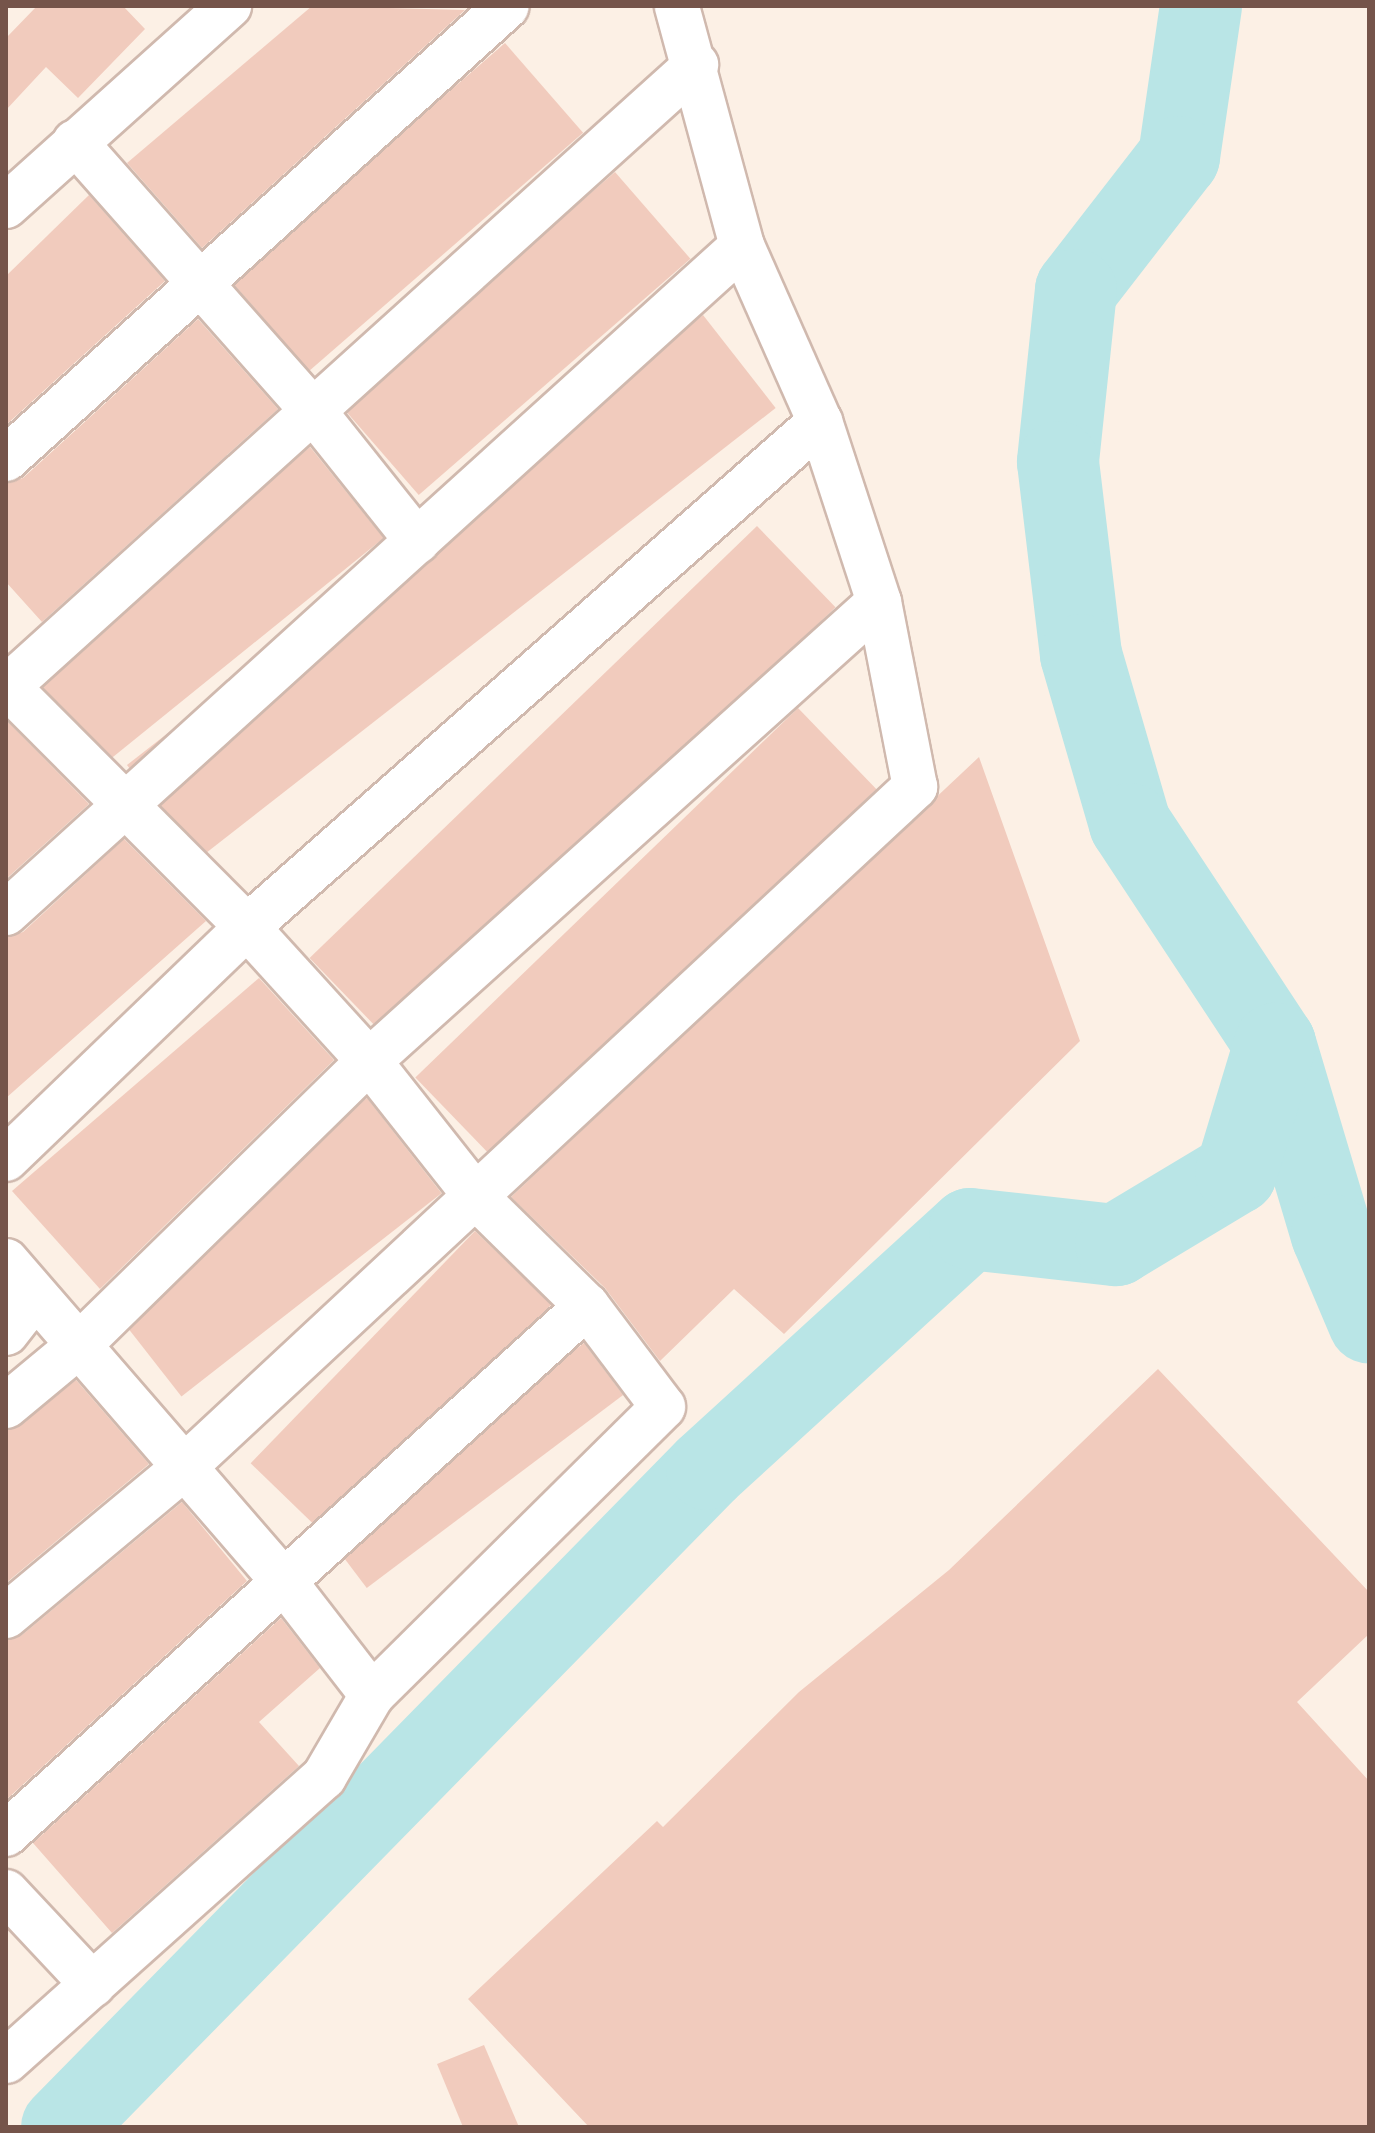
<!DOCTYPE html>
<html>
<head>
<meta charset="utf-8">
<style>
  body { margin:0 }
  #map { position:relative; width:1375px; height:2133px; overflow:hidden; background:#fcf0e5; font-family:Barlow,sans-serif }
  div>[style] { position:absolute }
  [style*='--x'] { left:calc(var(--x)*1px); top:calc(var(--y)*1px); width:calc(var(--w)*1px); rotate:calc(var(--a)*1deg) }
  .river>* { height:82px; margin:-41px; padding:0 41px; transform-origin:41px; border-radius:41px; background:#b9e5e6 }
  .building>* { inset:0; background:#f1cbbd; transform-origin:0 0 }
  .roads { filter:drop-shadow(2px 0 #d0b9ae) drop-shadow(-2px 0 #d0b9ae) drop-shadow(0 2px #d0b9ae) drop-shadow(0 -2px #d0b9ae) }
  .minor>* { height:44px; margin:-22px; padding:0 22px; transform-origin:22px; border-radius:22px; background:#fff }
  span { translate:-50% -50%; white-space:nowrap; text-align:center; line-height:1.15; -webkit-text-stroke:6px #fff5eb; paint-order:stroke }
  .frame { position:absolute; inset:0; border:8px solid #75544a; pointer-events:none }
</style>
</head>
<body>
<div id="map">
  <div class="river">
    <i style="--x:1201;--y:6;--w:153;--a:98.3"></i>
    <i style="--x:1179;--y:157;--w:168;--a:127.8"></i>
    <i style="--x:1076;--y:290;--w:173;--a:96"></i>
    <i style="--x:1058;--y:462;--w:194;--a:83.2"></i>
    <i style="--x:1081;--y:655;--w:176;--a:73.8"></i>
    <i style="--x:1130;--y:824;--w:263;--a:56.6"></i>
    <i style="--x:1275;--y:1044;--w:199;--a:73.4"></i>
    <i style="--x:1332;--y:1235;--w:95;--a:67"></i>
    <i style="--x:62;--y:2127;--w:921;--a:-45.57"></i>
    <i style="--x:707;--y:1469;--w:356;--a:-42.4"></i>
    <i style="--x:970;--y:1229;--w:147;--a:6.3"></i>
    <i style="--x:1116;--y:1245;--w:140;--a:-31"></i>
    <i style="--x:1236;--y:1173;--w:135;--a:-73.2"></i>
  </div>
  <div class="building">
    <i style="clip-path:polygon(37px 6px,123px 6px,145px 29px,78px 98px,46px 67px,6px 110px,6px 38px)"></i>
    <i style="clip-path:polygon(312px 6px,465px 10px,202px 248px,127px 163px)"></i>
    <i style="left:505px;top:43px;width:119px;height:363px;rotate:49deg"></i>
    <i style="left:615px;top:172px;width:115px;height:360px;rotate:49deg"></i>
    <i style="clip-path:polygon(89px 195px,165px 281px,6px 425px,6px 276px)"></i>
    <i style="left:703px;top:315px;width:118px;height:731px;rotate:52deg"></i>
    <i style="clip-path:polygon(198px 319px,278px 409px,42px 622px,6px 582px,6px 483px,23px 478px)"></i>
    <i style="left:310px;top:447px;width:117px;height:359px;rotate:51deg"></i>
    <i style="left:757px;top:526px;width:113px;height:622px;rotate:46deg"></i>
    <i style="left:798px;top:708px;width:113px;height:532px;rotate:46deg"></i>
    <i style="clip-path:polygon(6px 720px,89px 804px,6px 879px)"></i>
    <i style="clip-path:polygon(979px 757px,1080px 1041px,784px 1334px,734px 1289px,660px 1361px,605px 1288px,511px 1197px)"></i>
    <i style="clip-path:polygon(124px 839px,206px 921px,6px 1098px,6px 937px,23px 932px)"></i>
    <i style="clip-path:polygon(259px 978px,334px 1060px,100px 1289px,12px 1191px)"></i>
    <i style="left:367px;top:1098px;width:121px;height:330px;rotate:52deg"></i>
    <i style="left:475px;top:1231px;width:106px;height:323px;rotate:44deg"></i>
    <i style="left:584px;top:1343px;width:65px;height:321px;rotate:53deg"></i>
    <i style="clip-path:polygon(1158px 1369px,1369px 1592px,1369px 1634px,1297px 1702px,1369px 1781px,1369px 2127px,589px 2127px,468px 1999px,657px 1821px,663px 1827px,799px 1692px,949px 1570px)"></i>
    <i style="clip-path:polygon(76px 1380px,149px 1464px,6px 1583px,6px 1430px)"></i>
    <i style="clip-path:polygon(182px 1502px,247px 1581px,6px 1800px,6px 1640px,22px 1635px)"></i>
    <i style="clip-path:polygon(281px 1618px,320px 1668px,259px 1722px,299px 1766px,112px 1933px,33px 1843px)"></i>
    <i style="clip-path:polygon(484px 2045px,519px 2127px,463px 2127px,437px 2064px)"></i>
  </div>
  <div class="roads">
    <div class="minor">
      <i style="--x:75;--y:142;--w:362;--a:48.5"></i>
      <i style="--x:315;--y:413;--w:164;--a:51.4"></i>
      <i style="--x:6;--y:206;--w:300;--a:-41.9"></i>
      <i style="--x:6;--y:459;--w:675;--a:-42.12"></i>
      <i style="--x:6;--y:685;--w:342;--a:45.1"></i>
      <i style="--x:247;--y:927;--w:181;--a:47.7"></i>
      <i style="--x:369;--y:1061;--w:176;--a:51.7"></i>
      <i style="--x:478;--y:1199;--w:153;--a:44.5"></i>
      <i style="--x:587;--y:1306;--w:126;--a:53"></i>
      <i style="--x:663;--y:1407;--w:409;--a:135.3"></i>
      <i style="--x:372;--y:1695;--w:95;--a:120.3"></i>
      <i style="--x:324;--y:1777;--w:426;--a:138.2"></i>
      <i style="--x:6;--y:688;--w:930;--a:-42.08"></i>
      <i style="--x:6;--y:913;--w:993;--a:-42.18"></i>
      <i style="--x:6;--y:1159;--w:335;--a:-43.9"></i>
      <i style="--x:247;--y:927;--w:764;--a:-41.39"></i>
      <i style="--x:6;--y:1261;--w:429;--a:49.1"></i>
      <i style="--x:287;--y:1585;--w:139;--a:52.3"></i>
      <i style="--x:6;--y:1292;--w:27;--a:56"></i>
      <i style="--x:21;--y:1314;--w:24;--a:128"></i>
      <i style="--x:6;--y:1406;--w:92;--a:-39.7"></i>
      <i style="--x:77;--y:1347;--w:409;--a:-44.4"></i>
      <i style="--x:369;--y:1061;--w:686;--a:-41.99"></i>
      <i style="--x:6;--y:1616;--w:228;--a:-39.8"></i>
      <i style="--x:181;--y:1470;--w:1003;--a:-42.94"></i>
      <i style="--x:915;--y:787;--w:188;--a:-101"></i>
      <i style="--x:879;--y:602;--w:189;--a:-108.1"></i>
      <i style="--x:820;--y:422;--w:193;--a:-113.9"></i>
      <i style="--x:742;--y:246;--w:249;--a:-105.2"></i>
      <i style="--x:6;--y:1834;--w:785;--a:-42.26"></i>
      <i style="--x:6;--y:1892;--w:127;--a:46.9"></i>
    </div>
  </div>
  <div class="frame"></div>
</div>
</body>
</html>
